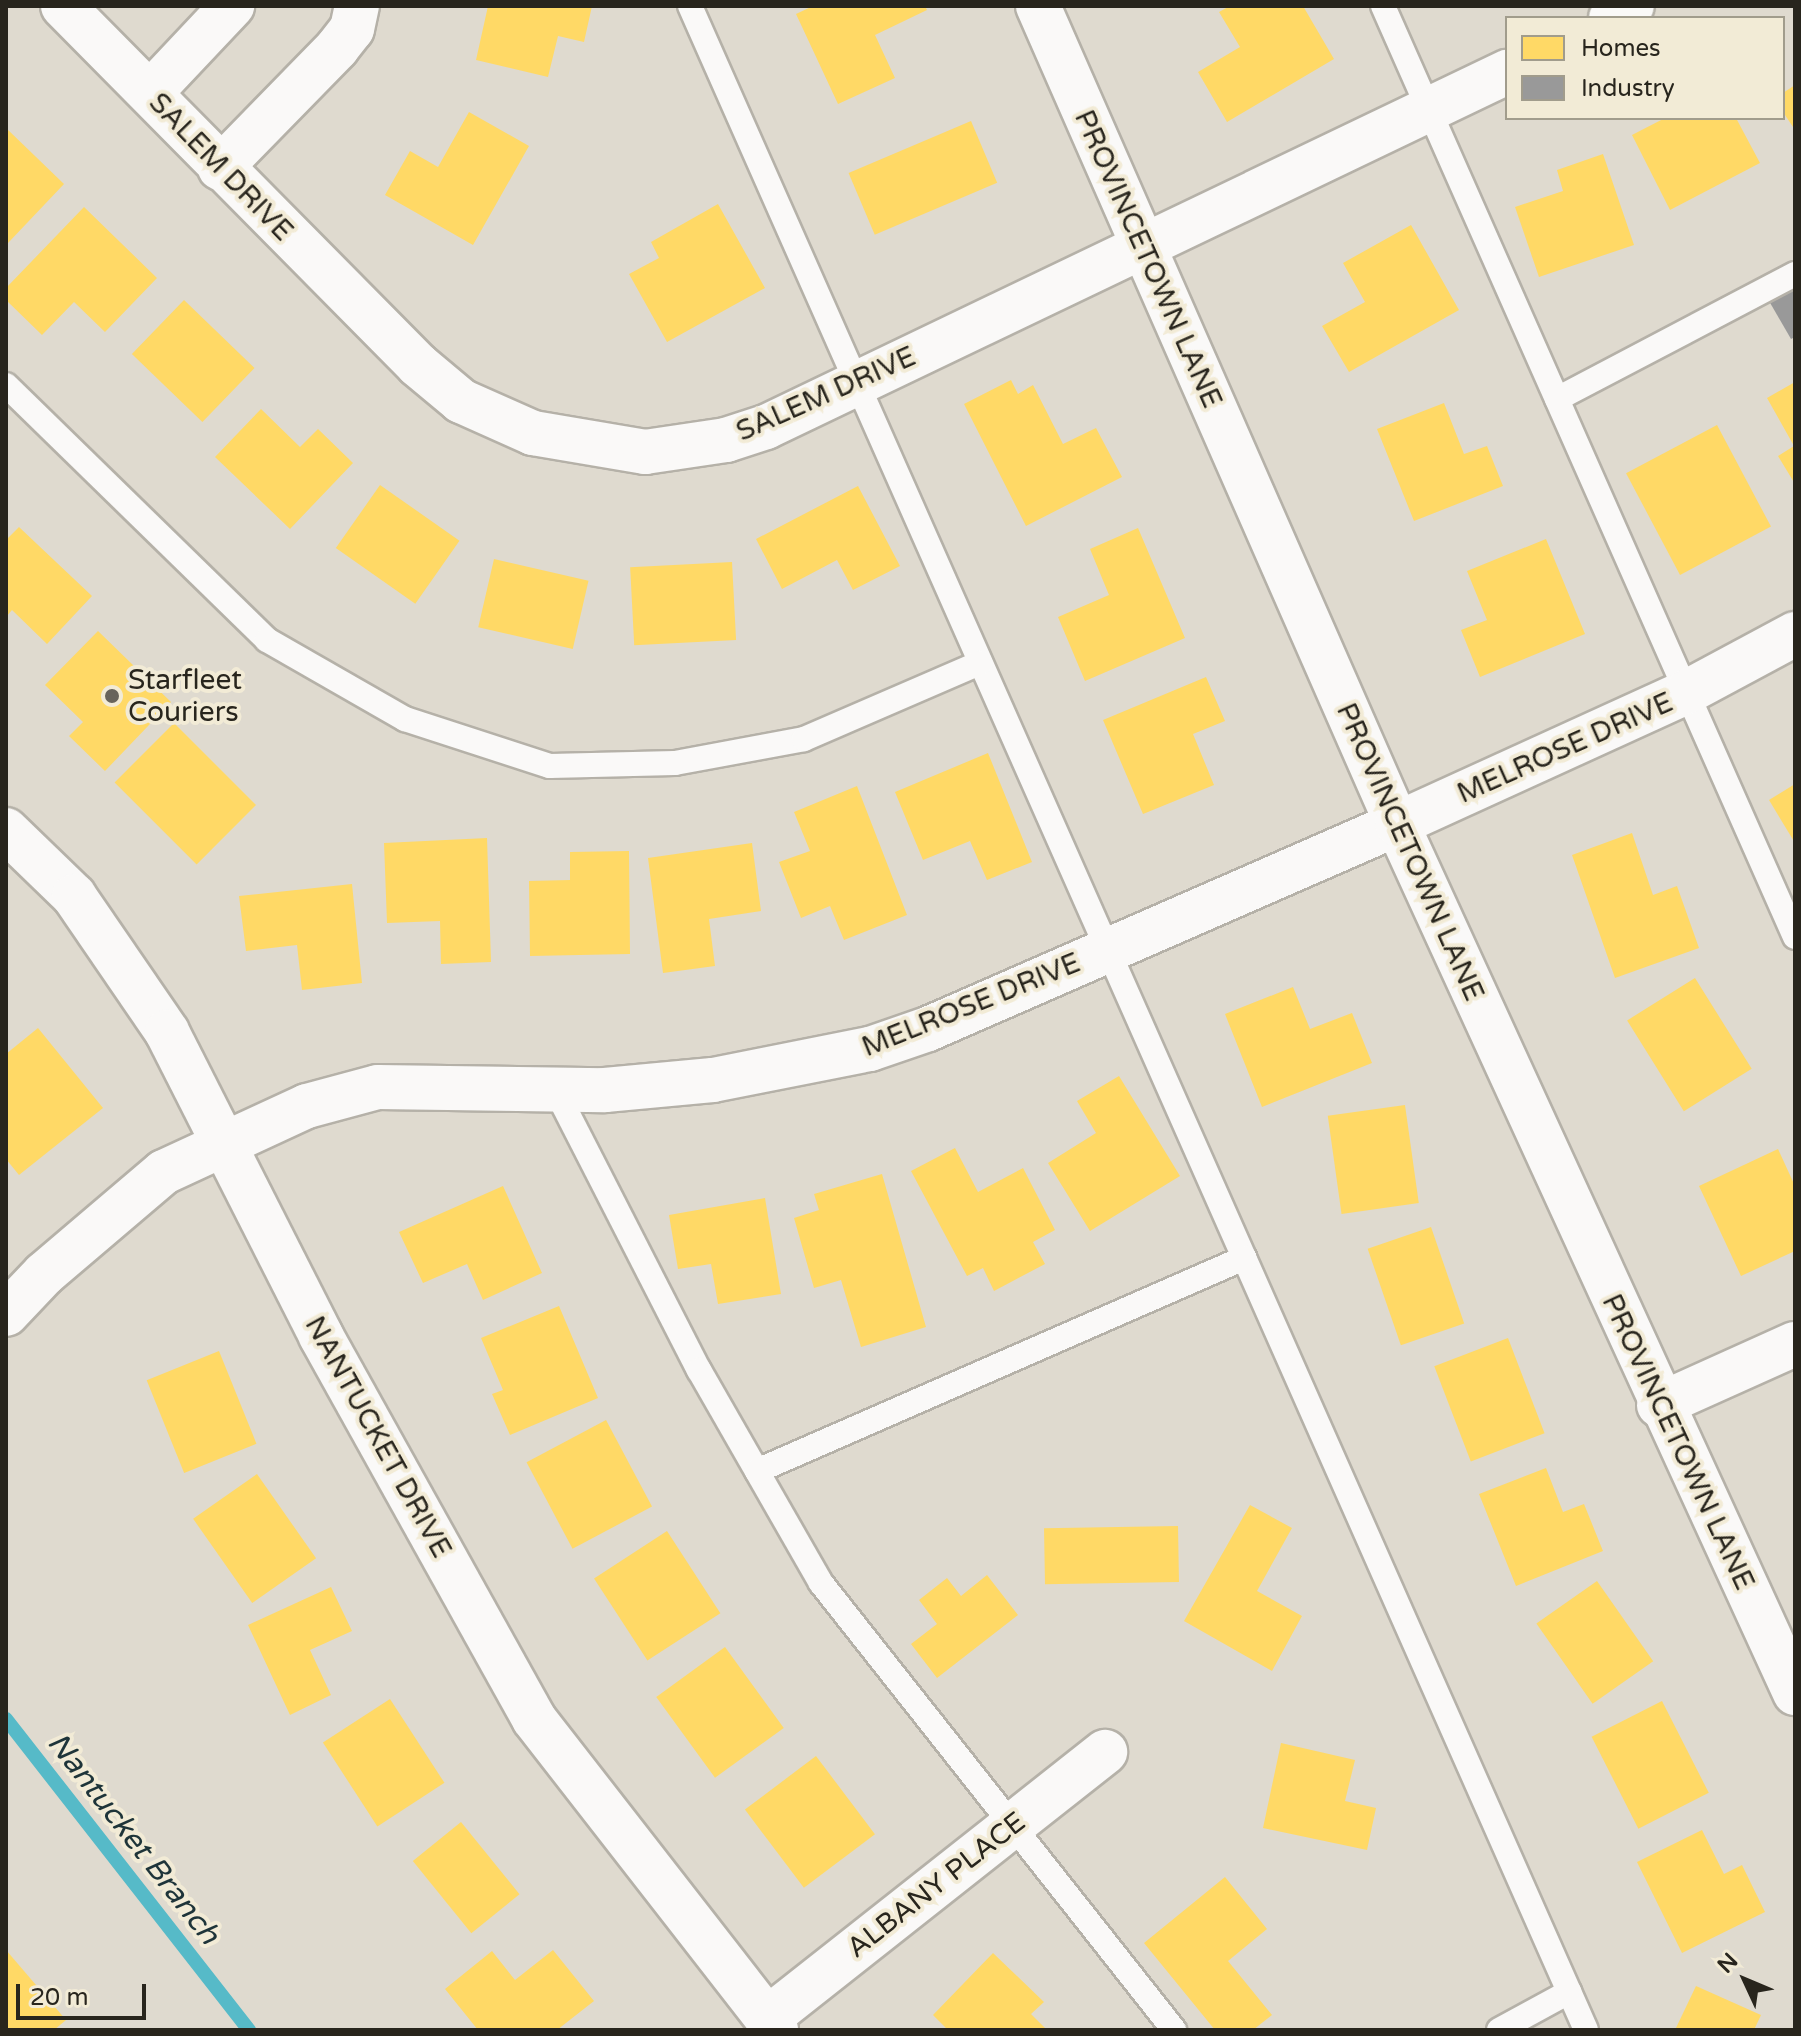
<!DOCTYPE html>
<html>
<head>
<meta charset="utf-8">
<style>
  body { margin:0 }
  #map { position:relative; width:1801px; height:2036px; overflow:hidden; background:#dfdacf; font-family:"Varela Round",sans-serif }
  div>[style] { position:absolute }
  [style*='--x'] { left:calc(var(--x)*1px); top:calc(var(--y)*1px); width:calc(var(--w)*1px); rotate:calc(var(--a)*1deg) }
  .homes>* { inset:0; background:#ffd966; transform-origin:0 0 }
  .industry>* { inset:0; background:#999 }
  .stream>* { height:14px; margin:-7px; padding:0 7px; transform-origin:7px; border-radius:7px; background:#56bac8 }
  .roads { filter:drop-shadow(2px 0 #b5b1a8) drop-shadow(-2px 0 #b5b1a8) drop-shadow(0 2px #b5b1a8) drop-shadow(0 -2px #b5b1a8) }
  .lane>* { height:24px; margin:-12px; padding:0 12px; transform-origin:12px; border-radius:12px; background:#faf9f8 }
  .street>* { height:44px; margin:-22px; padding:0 22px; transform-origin:22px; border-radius:22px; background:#faf9f8 }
  .secondary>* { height:44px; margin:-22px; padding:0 22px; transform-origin:22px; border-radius:22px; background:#faf9f8 }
  .dots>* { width:22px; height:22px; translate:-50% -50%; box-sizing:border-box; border:4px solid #f2ebd6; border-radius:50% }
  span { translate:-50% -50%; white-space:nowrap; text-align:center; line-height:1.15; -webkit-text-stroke:8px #f2ebd6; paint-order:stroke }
  .street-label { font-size:28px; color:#28251d }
  .poi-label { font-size:28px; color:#28251d }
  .left { translate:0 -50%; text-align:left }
  .water-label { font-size:30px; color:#1e3439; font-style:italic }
  .frame { position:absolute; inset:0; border:8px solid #28251d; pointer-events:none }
  .legend { position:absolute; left:1505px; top:16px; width:280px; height:104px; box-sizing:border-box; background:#f2ebd6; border:2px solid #a19c8c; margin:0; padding:10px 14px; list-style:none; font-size:24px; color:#28251d }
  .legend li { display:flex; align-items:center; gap:16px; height:40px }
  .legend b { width:40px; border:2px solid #a19c8c }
  .north { position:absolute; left:1705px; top:1940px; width:80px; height:80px; -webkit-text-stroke:6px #f2ebd6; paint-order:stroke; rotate:314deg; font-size:22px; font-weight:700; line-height:32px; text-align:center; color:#28251d }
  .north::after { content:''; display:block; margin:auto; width:28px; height:36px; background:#28251d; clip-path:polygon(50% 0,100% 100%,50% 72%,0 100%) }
  .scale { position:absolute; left:16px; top:1984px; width:130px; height:36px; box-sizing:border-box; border:4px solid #28251d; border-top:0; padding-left:10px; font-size:24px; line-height:28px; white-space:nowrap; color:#28251d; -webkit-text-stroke:6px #f2ebd6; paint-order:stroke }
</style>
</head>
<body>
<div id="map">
  <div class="homes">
    <i style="clip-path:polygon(488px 6px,592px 6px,584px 42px,558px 36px,548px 77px,476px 60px)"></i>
    <i style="clip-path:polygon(813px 6px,925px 6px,927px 10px,875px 35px,895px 78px,838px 104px,796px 14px)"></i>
    <i style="clip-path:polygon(1230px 6px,1303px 6px,1334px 59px,1227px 122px,1198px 72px,1240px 47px,1219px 12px)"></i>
    <i style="clip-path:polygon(1795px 85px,1795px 130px,1783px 112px,1783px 93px)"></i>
    <i style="clip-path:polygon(469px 112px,529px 146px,473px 245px,385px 195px,410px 151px,438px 167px)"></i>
    <i style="clip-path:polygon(1665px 118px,1736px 118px,1760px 163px,1670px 210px,1632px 135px)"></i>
    <i style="left:971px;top:121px;width:67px;height:133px;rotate:67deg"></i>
    <i style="clip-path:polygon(6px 128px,64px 184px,8px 243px,6px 241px)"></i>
    <i style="clip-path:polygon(1603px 154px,1634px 245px,1539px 277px,1515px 207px,1563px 191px,1557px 170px)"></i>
    <i style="clip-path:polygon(718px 204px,765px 288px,667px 342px,629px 274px,659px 258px,651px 242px)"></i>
    <i style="clip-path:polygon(84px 207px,157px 278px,105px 332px,74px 302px,42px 335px,6px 300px,6px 288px)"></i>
    <i style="clip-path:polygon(1411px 225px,1459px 310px,1349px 372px,1322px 326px,1365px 302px,1343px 263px)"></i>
    <i style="left:184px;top:300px;width:98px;height:75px;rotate:44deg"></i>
    <i style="clip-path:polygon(1011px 380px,1018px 394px,1033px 385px,1063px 444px,1096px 428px,1122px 477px,1026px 526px,964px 404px)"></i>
    <i style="clip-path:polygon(1795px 382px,1795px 484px,1778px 456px,1794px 446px,1767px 398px)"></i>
    <i style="clip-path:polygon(1444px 403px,1464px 454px,1487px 446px,1503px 486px,1414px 521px,1377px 429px)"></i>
    <i style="clip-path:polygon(261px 409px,300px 447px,318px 429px,353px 463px,290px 529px,215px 457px)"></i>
    <i style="left:1717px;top:425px;width:115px;height:103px;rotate:62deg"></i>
    <i style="left:380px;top:485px;width:97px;height:77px;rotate:35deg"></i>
    <i style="clip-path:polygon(858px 486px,900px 566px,853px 590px,837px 560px,782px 589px,756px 539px)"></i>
    <i style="clip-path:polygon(19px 527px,92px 596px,47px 644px,12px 610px,6px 617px,6px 540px)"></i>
    <i style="clip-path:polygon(1138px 528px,1185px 638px,1085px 681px,1058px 617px,1109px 595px,1090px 549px)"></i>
    <i style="clip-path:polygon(1546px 539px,1585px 634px,1480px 677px,1461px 630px,1487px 620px,1467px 571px)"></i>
    <i style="left:494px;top:559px;width:97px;height:70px;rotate:13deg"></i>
    <i style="left:732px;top:562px;width:78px;height:102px;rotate:87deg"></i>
    <i style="clip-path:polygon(98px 631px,171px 702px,105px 771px,69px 736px,83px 722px,45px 685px)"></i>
    <i style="clip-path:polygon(1206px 677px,1225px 721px,1193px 734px,1214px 785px,1143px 814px,1103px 720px)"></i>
    <i style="left:174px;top:723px;width:116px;height:84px;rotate:45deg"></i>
    <i style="clip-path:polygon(988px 753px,1032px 862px,987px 880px,970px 841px,923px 860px,895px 792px)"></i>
    <i style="clip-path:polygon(1795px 784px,1795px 843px,1769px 800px)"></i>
    <i style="clip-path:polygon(857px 786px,907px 915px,844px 940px,830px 906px,801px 918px,779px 862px,810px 851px,794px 812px)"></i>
    <i style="clip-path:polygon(1632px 833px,1653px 895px,1677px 886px,1699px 948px,1615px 978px,1572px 855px)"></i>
    <i style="clip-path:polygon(487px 838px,491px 962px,441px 964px,440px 921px,387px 923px,384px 843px)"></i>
    <i style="clip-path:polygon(752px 843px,761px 911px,709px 919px,715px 966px,663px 973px,648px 858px)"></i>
    <i style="clip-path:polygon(629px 851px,630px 954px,530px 956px,529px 881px,570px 880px,570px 852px)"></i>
    <i style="clip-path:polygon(352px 884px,362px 983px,302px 990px,297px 945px,246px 951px,239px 896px)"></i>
    <i style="left:1695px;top:978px;width:107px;height:80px;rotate:58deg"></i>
    <i style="clip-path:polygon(1293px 987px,1310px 1029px,1352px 1013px,1372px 1063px,1262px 1107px,1225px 1014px)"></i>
    <i style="clip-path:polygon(38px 1028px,103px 1108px,19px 1175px,6px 1159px,6px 1054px)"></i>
    <i style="clip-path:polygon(1119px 1076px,1180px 1176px,1090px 1231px,1048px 1163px,1096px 1133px,1077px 1101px)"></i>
    <i style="left:1405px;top:1105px;width:99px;height:78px;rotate:82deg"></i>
    <i style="clip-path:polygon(955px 1148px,978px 1192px,1023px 1168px,1055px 1230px,1033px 1242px,1045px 1264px,994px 1291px,983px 1268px,967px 1276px,911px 1171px)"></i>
    <i style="clip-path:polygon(1778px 1149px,1795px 1186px,1795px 1251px,1741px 1276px,1699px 1186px)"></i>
    <i style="clip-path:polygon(882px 1174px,926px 1327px,861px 1347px,841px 1280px,814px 1288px,794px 1218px,819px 1210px,814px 1194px)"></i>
    <i style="clip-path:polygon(503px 1186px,542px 1273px,483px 1300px,467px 1264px,423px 1283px,399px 1232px)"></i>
    <i style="clip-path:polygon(765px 1198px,781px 1294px,718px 1304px,711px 1264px,678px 1269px,669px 1215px)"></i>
    <i style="left:1431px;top:1227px;width:102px;height:67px;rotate:71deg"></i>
    <i style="clip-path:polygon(559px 1306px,598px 1398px,510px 1435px,492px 1394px,503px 1390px,481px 1338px)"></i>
    <i style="left:1508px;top:1338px;width:102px;height:79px;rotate:69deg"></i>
    <i style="left:219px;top:1351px;width:100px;height:78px;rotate:68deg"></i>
    <i style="left:606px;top:1420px;width:98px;height:90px;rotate:62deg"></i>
    <i style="clip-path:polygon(1546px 1468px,1563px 1512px,1584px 1504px,1603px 1551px,1516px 1586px,1479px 1494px)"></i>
    <i style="left:257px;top:1474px;width:103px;height:78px;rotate:55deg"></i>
    <i style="clip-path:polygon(1250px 1505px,1292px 1528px,1257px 1591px,1302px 1616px,1272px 1671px,1184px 1621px)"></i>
    <i style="left:1178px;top:1526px;width:56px;height:134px;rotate:89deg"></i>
    <i style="left:667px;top:1531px;width:98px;height:87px;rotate:57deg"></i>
    <i style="clip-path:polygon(987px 1575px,1018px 1615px,937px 1678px,911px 1644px,937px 1624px,919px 1600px,947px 1578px,961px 1596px)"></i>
    <i style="left:1597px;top:1581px;width:98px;height:74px;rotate:55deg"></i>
    <i style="clip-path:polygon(331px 1587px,352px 1631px,310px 1650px,331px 1695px,290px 1715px,248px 1625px)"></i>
    <i style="left:725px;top:1647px;width:100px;height:85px;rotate:54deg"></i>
    <i style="left:390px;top:1699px;width:100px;height:80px;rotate:57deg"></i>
    <i style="left:1662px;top:1701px;width:103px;height:79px;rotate:63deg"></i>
    <i style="clip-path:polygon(1281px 1743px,1355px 1760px,1345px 1801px,1376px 1808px,1367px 1850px,1263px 1828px)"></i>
    <i style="left:816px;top:1756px;width:98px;height:89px;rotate:53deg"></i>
    <i style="left:461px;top:1822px;width:93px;height:62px;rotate:51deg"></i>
    <i style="clip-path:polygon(1702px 1830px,1724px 1874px,1742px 1865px,1765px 1912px,1682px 1953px,1637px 1862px)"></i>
    <i style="clip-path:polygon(1225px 1877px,1267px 1929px,1228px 1961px,1272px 2015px,1253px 2030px,1215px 2030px,1144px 1943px)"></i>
    <i style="clip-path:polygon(6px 1950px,66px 2020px,54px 2030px,6px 2030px)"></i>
    <i style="clip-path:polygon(553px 1950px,594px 2001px,557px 2030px,478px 2030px,445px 1989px,492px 1951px,515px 1980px)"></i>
    <i style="clip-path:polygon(993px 1953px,1044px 2002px,1031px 2014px,1047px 2030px,948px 2030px,933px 2015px)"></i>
    <i style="clip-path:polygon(1696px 1986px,1761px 2015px,1754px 2030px,1675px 2030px)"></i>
  </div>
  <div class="industry">
    <i style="clip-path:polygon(1795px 286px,1795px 337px,1791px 339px,1769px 301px)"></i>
  </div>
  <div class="stream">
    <i style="--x:6;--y:1719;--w:395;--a:52"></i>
  </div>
  <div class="roads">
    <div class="lane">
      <i style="--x:690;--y:6;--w:2213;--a:66.12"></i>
      <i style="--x:1383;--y:6;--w:1018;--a:66.13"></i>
      <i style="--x:6;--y:385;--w:365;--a:44.3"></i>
      <i style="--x:267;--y:640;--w:159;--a:29.8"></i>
      <i style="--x:405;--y:719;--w:152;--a:18"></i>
      <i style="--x:550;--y:766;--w:125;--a:-1.4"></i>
      <i style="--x:675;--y:763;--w:131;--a:-10.5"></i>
      <i style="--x:804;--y:739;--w:192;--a:-23.4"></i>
      <i style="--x:1557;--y:399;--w:269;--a:-27.7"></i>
      <i style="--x:555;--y:1089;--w:316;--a:62.9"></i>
      <i style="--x:699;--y:1370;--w:245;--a:60.2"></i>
      <i style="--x:821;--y:1583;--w:570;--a:51.7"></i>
      <i style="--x:757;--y:1471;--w:532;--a:-23.62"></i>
      <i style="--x:1499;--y:2030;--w:80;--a:-28.5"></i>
    </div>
    <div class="street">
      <i style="--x:63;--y:6;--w:505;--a:45.32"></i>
      <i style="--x:418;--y:365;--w:56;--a:39.9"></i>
      <i style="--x:461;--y:401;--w:79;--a:24"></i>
      <i style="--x:533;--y:433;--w:114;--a:9.6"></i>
      <i style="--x:645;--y:452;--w:82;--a:-8.4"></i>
      <i style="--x:726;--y:440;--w:42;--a:-18"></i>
      <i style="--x:766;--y:427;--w:822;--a:-25.6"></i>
      <i style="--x:1038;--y:6;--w:893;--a:66.3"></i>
      <i style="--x:1397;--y:824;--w:956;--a:65.39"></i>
      <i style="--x:1611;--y:18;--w:24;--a:-30"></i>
      <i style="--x:150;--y:93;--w:120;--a:-46.7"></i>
      <i style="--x:220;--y:168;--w:168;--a:-45.7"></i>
      <i style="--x:337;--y:48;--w:24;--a:-52"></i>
      <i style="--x:352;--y:29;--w:24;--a:-78"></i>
      <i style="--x:6;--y:830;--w:95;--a:44.1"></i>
      <i style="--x:74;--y:896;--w:165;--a:55.6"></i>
      <i style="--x:167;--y:1032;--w:341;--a:63.1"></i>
      <i style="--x:321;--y:1336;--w:438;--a:60.9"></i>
      <i style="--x:534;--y:1719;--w:394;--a:52.1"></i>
      <i style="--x:1659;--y:1405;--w:149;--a:-24.2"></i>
      <i style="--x:767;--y:2019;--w:431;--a:-38.3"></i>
    </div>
    <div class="secondary">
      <i style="--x:6;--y:1314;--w:55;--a:-46.5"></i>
      <i style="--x:44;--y:1274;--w:157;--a:-40.4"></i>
      <i style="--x:164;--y:1172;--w:157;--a:-24.8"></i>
      <i style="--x:307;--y:1106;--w:73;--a:-15"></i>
      <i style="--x:378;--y:1087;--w:227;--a:0.8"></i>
      <i style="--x:605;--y:1090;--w:108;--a:-5.3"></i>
      <i style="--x:713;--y:1080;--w:160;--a:-11.2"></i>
      <i style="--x:870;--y:1049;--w:61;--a:-19"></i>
      <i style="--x:928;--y:1029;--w:512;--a:-23.61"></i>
      <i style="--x:1397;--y:824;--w:319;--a:-24.5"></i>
      <i style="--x:1687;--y:692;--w:123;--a:-28.2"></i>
    </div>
  </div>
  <div class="dots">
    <i style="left:112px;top:696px;background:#68645b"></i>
  </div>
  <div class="street-label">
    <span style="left:221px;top:167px;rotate:46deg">SALEM DRIVE</span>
    <span style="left:1148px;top:259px;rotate:66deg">PROVINCETOWN LANE</span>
    <span style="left:826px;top:394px;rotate:-24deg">SALEM DRIVE</span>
    <span style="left:1565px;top:748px;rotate:-24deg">MELROSE DRIVE</span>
    <span style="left:1410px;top:852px;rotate:66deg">PROVINCETOWN LANE</span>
    <span style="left:971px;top:1005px;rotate:-22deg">MELROSE DRIVE</span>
    <span style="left:378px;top:1437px;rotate:61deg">NANTUCKET DRIVE</span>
    <span style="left:1678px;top:1442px;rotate:65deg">PROVINCETOWN LANE</span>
    <span style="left:936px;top:1885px;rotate:-38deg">ALBANY PLACE</span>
  </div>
  <div class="poi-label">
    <span class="left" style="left:128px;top:696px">Starfleet<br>Couriers</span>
  </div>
  <div class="water-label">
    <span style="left:133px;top:1839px;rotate:52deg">Nantucket Branch</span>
  </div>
  <div class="frame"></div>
  <ul class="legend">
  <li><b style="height:22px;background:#ffd966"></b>Homes</li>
  <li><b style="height:22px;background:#999"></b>Industry</li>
  </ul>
  <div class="north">N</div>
  <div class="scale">20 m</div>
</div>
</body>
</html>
